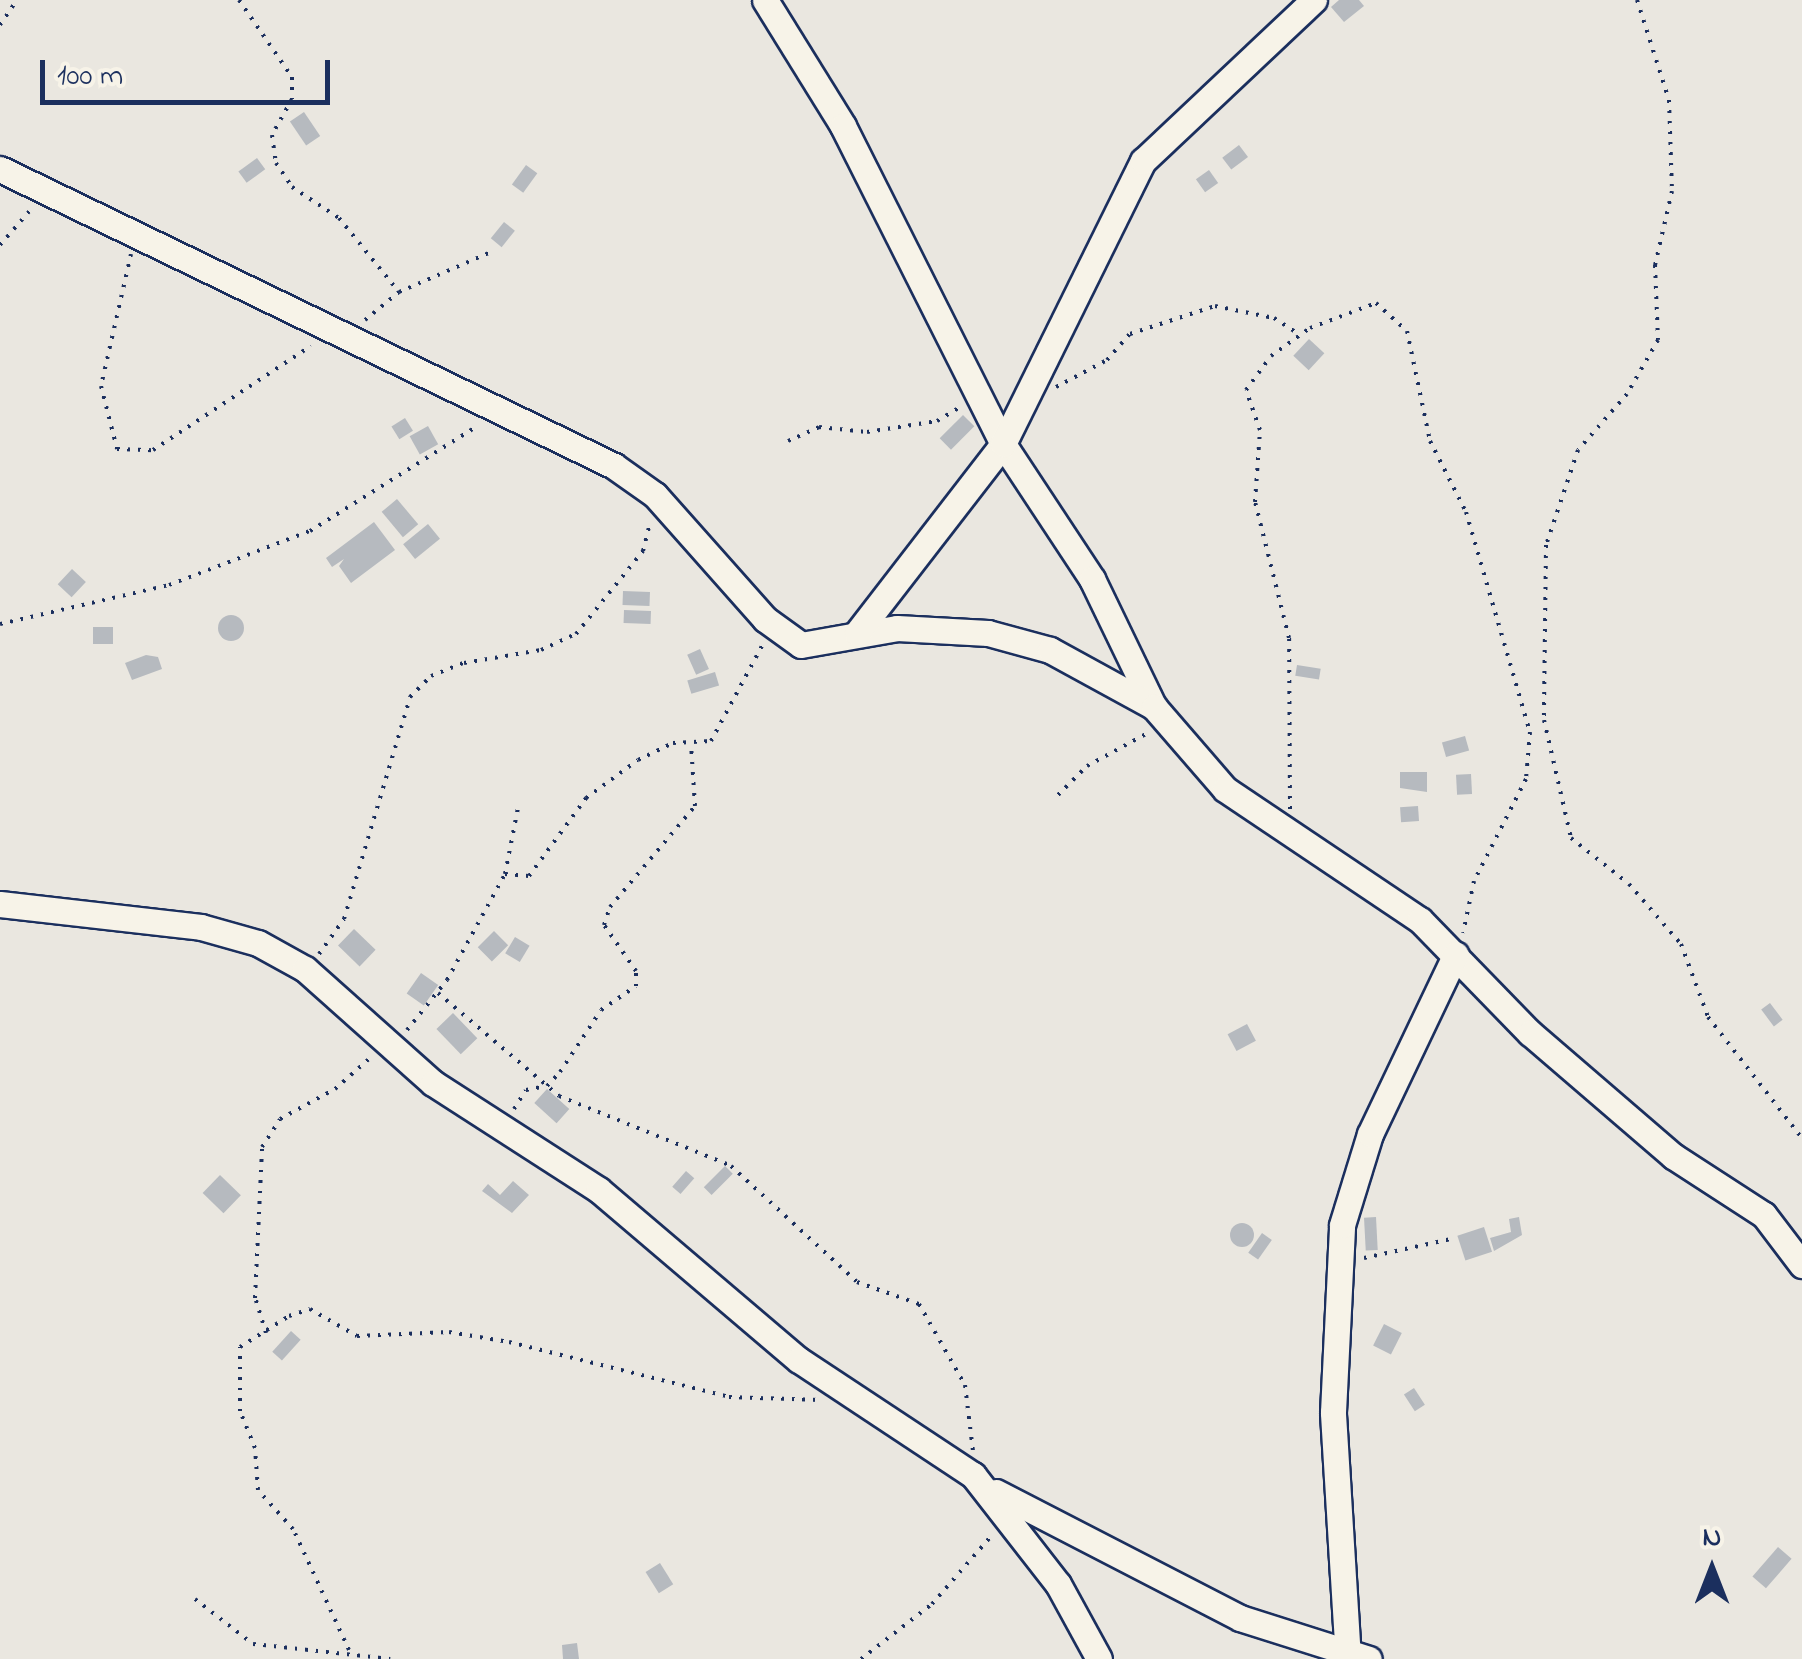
<!DOCTYPE html>
<html>
<head>
<meta charset="utf-8">
<style>
  body { margin:0 }
  #map { position:relative; width:1802px; height:1659px; overflow:hidden; background:#eae7e0; font-family:"Indie Flower",sans-serif }
  div>[style] { position:absolute }
  [style*='--x'] { left:calc(var(--x)*1px); top:calc(var(--y)*1px); width:calc(var(--w)*1px); rotate:calc(var(--a)*1deg) }
  .building>* { inset:0; background:#b6babf; transform-origin:0 0 }
  .round { border-radius:50% }
  .path>* { height:4px; margin-top:-2px; transform-origin:0; background:repeating-linear-gradient(90deg,#1b2f5e 0 2.5px,transparent 0 10.5px) }
  .roads { filter:drop-shadow(2px 0 #1b2f5e) drop-shadow(-2px 0 #1b2f5e) drop-shadow(0 2px #1b2f5e) drop-shadow(0 -2px #1b2f5e) }
  .minor>* { height:25px; margin:-12.5px; padding:0 12.5px; transform-origin:12.5px; border-radius:12.5px; background:#f7f3e8 }
  span { translate:-50% -50%; white-space:nowrap; text-align:center; line-height:1.15; -webkit-text-stroke:8px #f7f3e8; paint-order:stroke }
  .north { position:absolute; left:1662px; top:1519px; width:100px; height:100px; -webkit-text-stroke:8px #f7f3e8; paint-order:stroke; rotate:0deg; font-size:28px; font-weight:700; line-height:40px; text-align:center; color:#1b2f5e }
  .north::after { content:''; display:block; margin:auto; width:35px; height:45px; background:#1b2f5e; clip-path:polygon(50% 0,100% 100%,50% 72%,0 100%) }
  .scale { position:absolute; left:40px; top:60px; width:290px; height:45px; box-sizing:border-box; border:5px solid #1b2f5e; border-top:0; padding-left:12px; font-size:30px; line-height:35px; white-space:nowrap; color:#1b2f5e; -webkit-text-stroke:8px #f7f3e8; paint-order:stroke }
</style>
</head>
<body>
<div id="map">
  <div class="building">
    <i style="clip-path:polygon(1339px 0,1359px 0,1364px 6px,1344px 22px,1331px 7px)"></i>
    <i style="left:304px;top:112px;width:29px;height:17px;rotate:56deg"></i>
    <i style="left:1239px;top:145px;width:15px;height:21px;rotate:53deg"></i>
    <i style="left:257px;top:158px;width:14px;height:23px;rotate:54deg"></i>
    <i style="left:526px;top:165px;width:14px;height:24px;rotate:36deg"></i>
    <i style="left:1209px;top:170px;width:16px;height:16px;rotate:55deg"></i>
    <i style="left:504px;top:222px;width:14px;height:21px;rotate:39deg"></i>
    <i style="left:1309px;top:339px;width:21px;height:23px;rotate:43deg"></i>
    <i style="left:963px;top:415px;width:16px;height:33px;rotate:45deg"></i>
    <i style="left:405px;top:418px;width:15px;height:16px;rotate:58deg"></i>
    <i style="left:428px;top:426px;width:21px;height:21px;rotate:61deg"></i>
    <i style="left:397px;top:499px;width:33px;height:20px;rotate:50deg"></i>
    <i style="clip-path:polygon(374px 522px,395px 550px,351px 583px,339px 566px,344px 559px,332px 567px,326px 558px)"></i>
    <i style="left:428px;top:524px;width:19px;height:32px;rotate:51deg"></i>
    <i style="left:72px;top:569px;width:19px;height:21px;rotate:43deg"></i>
    <i style="left:623px;top:591px;width:27px;height:14px;rotate:2deg"></i>
    <i style="left:624px;top:610px;width:27px;height:13px;rotate:2deg"></i>
    <i class="round" style="left:218px;top:615px;width:26px;height:26px"></i>
    <i style="left:93px;top:627px;width:20px;height:17px"></i>
    <i style="left:700px;top:649px;width:22px;height:14px;rotate:66deg"></i>
    <i style="clip-path:polygon(146px 655px,158px 657px,162px 669px,132px 680px,125px 663px)"></i>
    <i style="left:1297px;top:665px;width:24px;height:11px;rotate:9deg"></i>
    <i style="left:715px;top:672px;width:14px;height:29px;rotate:73deg"></i>
    <i style="left:1465px;top:736px;width:15px;height:24px;rotate:74deg"></i>
    <i style="clip-path:polygon(1400px 772px,1427px 772px,1427px 792px,1400px 788px)"></i>
    <i style="left:1471px;top:774px;width:20px;height:15px;rotate:87deg"></i>
    <i style="left:1418px;top:806px;width:15px;height:18px;rotate:86deg"></i>
    <i style="left:354px;top:929px;width:30px;height:23px;rotate:44deg"></i>
    <i style="left:494px;top:931px;width:20px;height:23px;rotate:45deg"></i>
    <i style="left:515px;top:937px;width:17px;height:19px;rotate:31deg"></i>
    <i style="left:421px;top:973px;width:21px;height:25px;rotate:35deg"></i>
    <i style="left:1770px;top:1003px;width:21px;height:11px;rotate:53deg"></i>
    <i style="left:453px;top:1013px;width:35px;height:23px;rotate:46deg"></i>
    <i style="left:1247px;top:1024px;width:19px;height:22px;rotate:62deg"></i>
    <i style="left:547px;top:1089px;width:30px;height:19px;rotate:42deg"></i>
    <i style="left:725px;top:1166px;width:11px;height:30px;rotate:45deg"></i>
    <i style="left:686px;top:1171px;width:11px;height:21px;rotate:41deg"></i>
    <i style="left:220px;top:1175px;width:29px;height:25px;rotate:44deg"></i>
    <i style="clip-path:polygon(513px 1181px,529px 1195px,512px 1213px,482px 1191px,488px 1184px,500px 1195px)"></i>
    <i style="left:1376px;top:1217px;width:33px;height:12px;rotate:87deg"></i>
    <i style="clip-path:polygon(1519px 1217px,1522px 1235px,1494px 1251px,1490px 1238px,1511px 1232px,1509px 1219px)"></i>
    <i class="round" style="left:1230px;top:1223px;width:24px;height:24px"></i>
    <i style="left:1484px;top:1227px;width:26px;height:28px;rotate:72deg"></i>
    <i style="left:1262px;top:1233px;width:12px;height:24px;rotate:35deg"></i>
    <i style="left:1384px;top:1324px;width:20px;height:24px;rotate:27deg"></i>
    <i style="left:291px;top:1331px;width:13px;height:28px;rotate:42deg"></i>
    <i style="left:1414px;top:1388px;width:20px;height:12px;rotate:57deg"></i>
    <i style="left:1778px;top:1547px;width:18px;height:39px;rotate:41deg"></i>
    <i style="left:660px;top:1563px;width:25px;height:17px;rotate:58deg"></i>
    <i style="clip-path:polygon(577px 1643px,579px 1659px,563px 1659px,562px 1645px)"></i>
  </div>
  <div class="path">
    <i style="--x:239;--y:0;--w:93;--a:55.5"></i>
    <i style="--x:292;--y:77;--w:22;--a:90"></i>
    <i style="--x:292;--y:99;--w:41;--a:119.1"></i>
    <i style="--x:272;--y:135;--w:28;--a:82"></i>
    <i style="--x:276;--y:163;--w:29;--a:56"></i>
    <i style="--x:292;--y:187;--w:56;--a:33.4"></i>
    <i style="--x:339;--y:218;--w:95;--a:51"></i>
    <i style="--x:1637;--y:0;--w:105;--a:72.3"></i>
    <i style="--x:1669;--y:100;--w:91;--a:88.1"></i>
    <i style="--x:1672;--y:191;--w:76;--a:102.9"></i>
    <i style="--x:1655;--y:265;--w:75;--a:87.7"></i>
    <i style="--x:1658;--y:340;--w:62;--a:119.9"></i>
    <i style="--x:1627;--y:394;--w:74;--a:131.2"></i>
    <i style="--x:1578;--y:450;--w:100;--a:108.6"></i>
    <i style="--x:1546;--y:545;--w:175;--a:90.7"></i>
    <i style="--x:1544;--y:720;--w:121;--a:77.1"></i>
    <i style="--x:1571;--y:838;--w:74;--a:38.4"></i>
    <i style="--x:1629;--y:884;--w:79;--a:49.1"></i>
    <i style="--x:1681;--y:944;--w:78;--a:69.7"></i>
    <i style="--x:1708;--y:1017;--w:153;--a:52.2"></i>
    <i style="--x:0;--y:25;--w:30;--a:-56"></i>
    <i style="--x:0;--y:245;--w:50;--a:-49"></i>
    <i style="--x:131;--y:254;--w:135;--a:102.8"></i>
    <i style="--x:101;--y:386;--w:65;--a:75.7"></i>
    <i style="--x:117;--y:449;--w:36;--a:2"></i>
    <i style="--x:153;--y:450;--w:189;--a:-33.4"></i>
    <i style="--x:365;--y:320;--w:44;--a:-39.5"></i>
    <i style="--x:399;--y:292;--w:100;--a:-23.5"></i>
    <i style="--x:1056;--y:387;--w:58;--a:-27.9"></i>
    <i style="--x:1107;--y:360;--w:35;--a:-49"></i>
    <i style="--x:1130;--y:334;--w:89;--a:-18.2"></i>
    <i style="--x:1215;--y:306;--w:60;--a:11.5"></i>
    <i style="--x:1274;--y:318;--w:31;--a:33"></i>
    <i style="--x:788;--y:441;--w:34;--a:-24"></i>
    <i style="--x:819;--y:427;--w:48;--a:5.9"></i>
    <i style="--x:867;--y:432;--w:71;--a:-8.9"></i>
    <i style="--x:937;--y:421;--w:29;--a:-31"></i>
    <i style="--x:0;--y:624;--w:173;--a:-13"></i>
    <i style="--x:169;--y:585;--w:151;--a:-21"></i>
    <i style="--x:310;--y:531;--w:199;--a:-32.1"></i>
    <i style="--x:1058;--y:795;--w:41;--a:-45"></i>
    <i style="--x:1087;--y:766;--w:67;--a:-28.5"></i>
    <i style="--x:1290;--y:809;--w:171;--a:-90.3"></i>
    <i style="--x:1289;--y:638;--w:140;--a:-104"></i>
    <i style="--x:1255;--y:502;--w:72;--a:-86"></i>
    <i style="--x:1260;--y:430;--w:42;--a:-109.3"></i>
    <i style="--x:1246;--y:390;--w:42;--a:-53.7"></i>
    <i style="--x:1271;--y:356;--w:48;--a:-35.7"></i>
    <i style="--x:1310;--y:328;--w:71;--a:-20.7"></i>
    <i style="--x:1376;--y:303;--w:42;--a:42.1"></i>
    <i style="--x:1407;--y:331;--w:112;--a:78.2"></i>
    <i style="--x:1430;--y:441;--w:80;--a:63.1"></i>
    <i style="--x:1466;--y:512;--w:229;--a:73.8"></i>
    <i style="--x:1530;--y:732;--w:47;--a:94.9"></i>
    <i style="--x:1526;--y:779;--w:114;--a:117"></i>
    <i style="--x:1474;--y:881;--w:53;--a:101.9"></i>
    <i style="--x:505;--y:874;--w:24;--a:5"></i>
    <i style="--x:529;--y:876;--w:97;--a:-53.8"></i>
    <i style="--x:586;--y:798;--w:64;--a:-36.2"></i>
    <i style="--x:638;--y:760;--w:39;--a:-26"></i>
    <i style="--x:673;--y:743;--w:38;--a:-3"></i>
    <i style="--x:711;--y:741;--w:110;--a:-61.8"></i>
    <i style="--x:319;--y:954;--w:43;--a:-54.5"></i>
    <i style="--x:344;--y:919;--w:232;--a:-73.4"></i>
    <i style="--x:410;--y:697;--w:30;--a:-45"></i>
    <i style="--x:431;--y:676;--w:35;--a:-22"></i>
    <i style="--x:464;--y:663;--w:78;--a:-9.6"></i>
    <i style="--x:541;--y:650;--w:38;--a:-25"></i>
    <i style="--x:576;--y:634;--w:107;--a:-51.1"></i>
    <i style="--x:643;--y:551;--w:29;--a:-76"></i>
    <i style="--x:438;--y:993;--w:159;--a:40.4"></i>
    <i style="--x:559;--y:1096;--w:186;--a:22.1"></i>
    <i style="--x:731;--y:1166;--w:171;--a:42.6"></i>
    <i style="--x:857;--y:1282;--w:66;--a:19.5"></i>
    <i style="--x:919;--y:1304;--w:93;--a:60.4"></i>
    <i style="--x:965;--y:1385;--w:66;--a:83.1"></i>
    <i style="--x:407;--y:1030;--w:64;--a:-51.3"></i>
    <i style="--x:447;--y:980;--w:121;--a:-61.3"></i>
    <i style="--x:505;--y:874;--w:67;--a:-78.9"></i>
    <i style="--x:514;--y:1109;--w:22;--a:-58"></i>
    <i style="--x:526;--y:1090;--w:21;--a:-11"></i>
    <i style="--x:547;--y:1086;--w:19;--a:-47"></i>
    <i style="--x:560;--y:1072;--w:74;--a:-56.5"></i>
    <i style="--x:601;--y:1010;--w:42;--a:-34.4"></i>
    <i style="--x:636;--y:986;--w:15;--a:-90"></i>
    <i style="--x:636;--y:971;--w:56;--a:-124.8"></i>
    <i style="--x:604;--y:925;--w:19;--a:-72"></i>
    <i style="--x:610;--y:907;--w:132;--a:-49.9"></i>
    <i style="--x:695;--y:806;--w:62;--a:-93.7"></i>
    <i style="--x:1364;--y:1258;--w:89;--a:-12.3"></i>
    <i style="--x:266;--y:1333;--w:37;--a:-107"></i>
    <i style="--x:255;--y:1298;--w:151;--a:-87.3"></i>
    <i style="--x:262;--y:1147;--w:33;--a:-57"></i>
    <i style="--x:280;--y:1119;--w:63;--a:-28.6"></i>
    <i style="--x:335;--y:1089;--w:48;--a:-41.6"></i>
    <i style="--x:195;--y:1599;--w:73;--a:37.8"></i>
    <i style="--x:253;--y:1644;--w:138;--a:6.2"></i>
    <i style="--x:349;--y:1650;--w:133;--a:-114.8"></i>
    <i style="--x:293;--y:1529;--w:52;--a:-131.9"></i>
    <i style="--x:258;--y:1490;--w:42;--a:-94.1"></i>
    <i style="--x:255;--y:1448;--w:40;--a:-112"></i>
    <i style="--x:240;--y:1411;--w:64;--a:-90"></i>
    <i style="--x:240;--y:1347;--w:58;--a:-32.3"></i>
    <i style="--x:289;--y:1316;--w:22;--a:-18"></i>
    <i style="--x:310;--y:1309;--w:54;--a:29.9"></i>
    <i style="--x:357;--y:1336;--w:92;--a:-2.5"></i>
    <i style="--x:449;--y:1332;--w:61;--a:9.5"></i>
    <i style="--x:509;--y:1342;--w:227;--a:14"></i>
    <i style="--x:729;--y:1397;--w:91;--a:1.9"></i>
    <i style="--x:861;--y:1659;--w:90;--a:-37.8"></i>
    <i style="--x:932;--y:1604;--w:93;--a:-48.9"></i>
  </div>
  <div class="roads">
    <div class="minor">
      <i style="--x:765;--y:0;--w:148;--a:58.2"></i>
      <i style="--x:843;--y:126;--w:356;--a:63.3"></i>
      <i style="--x:1003;--y:444;--w:162;--a:56.6"></i>
      <i style="--x:1092;--y:579;--w:142;--a:64.2"></i>
      <i style="--x:0;--y:169;--w:682;--a:25.81"></i>
      <i style="--x:614;--y:466;--w:50;--a:35.3"></i>
      <i style="--x:655;--y:495;--w:166;--a:48.4"></i>
      <i style="--x:765;--y:619;--w:44;--a:35.8"></i>
      <i style="--x:801;--y:645;--w:97;--a:-10"></i>
      <i style="--x:897;--y:628;--w:91;--a:3.1"></i>
      <i style="--x:988;--y:633;--w:64;--a:15.3"></i>
      <i style="--x:1050;--y:650;--w:119;--a:28.7"></i>
      <i style="--x:1154;--y:707;--w:108;--a:49.1"></i>
      <i style="--x:1225;--y:789;--w:235;--a:33.9"></i>
      <i style="--x:1420;--y:920;--w:158;--a:45.8"></i>
      <i style="--x:1530;--y:1033;--w:189;--a:40.7"></i>
      <i style="--x:1673;--y:1156;--w:108;--a:33"></i>
      <i style="--x:1764;--y:1215;--w:63;--a:52.8"></i>
      <i style="--x:857;--y:633;--w:239;--a:-52.3"></i>
      <i style="--x:1003;--y:444;--w:316;--a:-63.7"></i>
      <i style="--x:1143;--y:161;--w:235;--a:-43.3"></i>
      <i style="--x:0;--y:904;--w:202;--a:6.5"></i>
      <i style="--x:201;--y:927;--w:59;--a:15.7"></i>
      <i style="--x:258;--y:943;--w:54;--a:29"></i>
      <i style="--x:305;--y:969;--w:171;--a:41.7"></i>
      <i style="--x:433;--y:1083;--w:197;--a:32.8"></i>
      <i style="--x:599;--y:1190;--w:262;--a:40.4"></i>
      <i style="--x:799;--y:1360;--w:209;--a:33.5"></i>
      <i style="--x:973;--y:1475;--w:138;--a:52.1"></i>
      <i style="--x:1058;--y:1584;--w:85;--a:61.3"></i>
      <i style="--x:996;--y:1492;--w:275;--a:27.3"></i>
      <i style="--x:1240;--y:1618;--w:135;--a:17.6"></i>
      <i style="--x:1348;--y:1659;--w:247;--a:-93.5"></i>
      <i style="--x:1333;--y:1412;--w:187;--a:-87.2"></i>
      <i style="--x:1342;--y:1225;--w:95;--a:-72.9"></i>
      <i style="--x:1370;--y:1134;--w:199;--a:-64.5"></i>
    </div>
  </div>
  <div class="north">N</div>
  <div class="scale">100 m</div>
</div>
</body>
</html>
